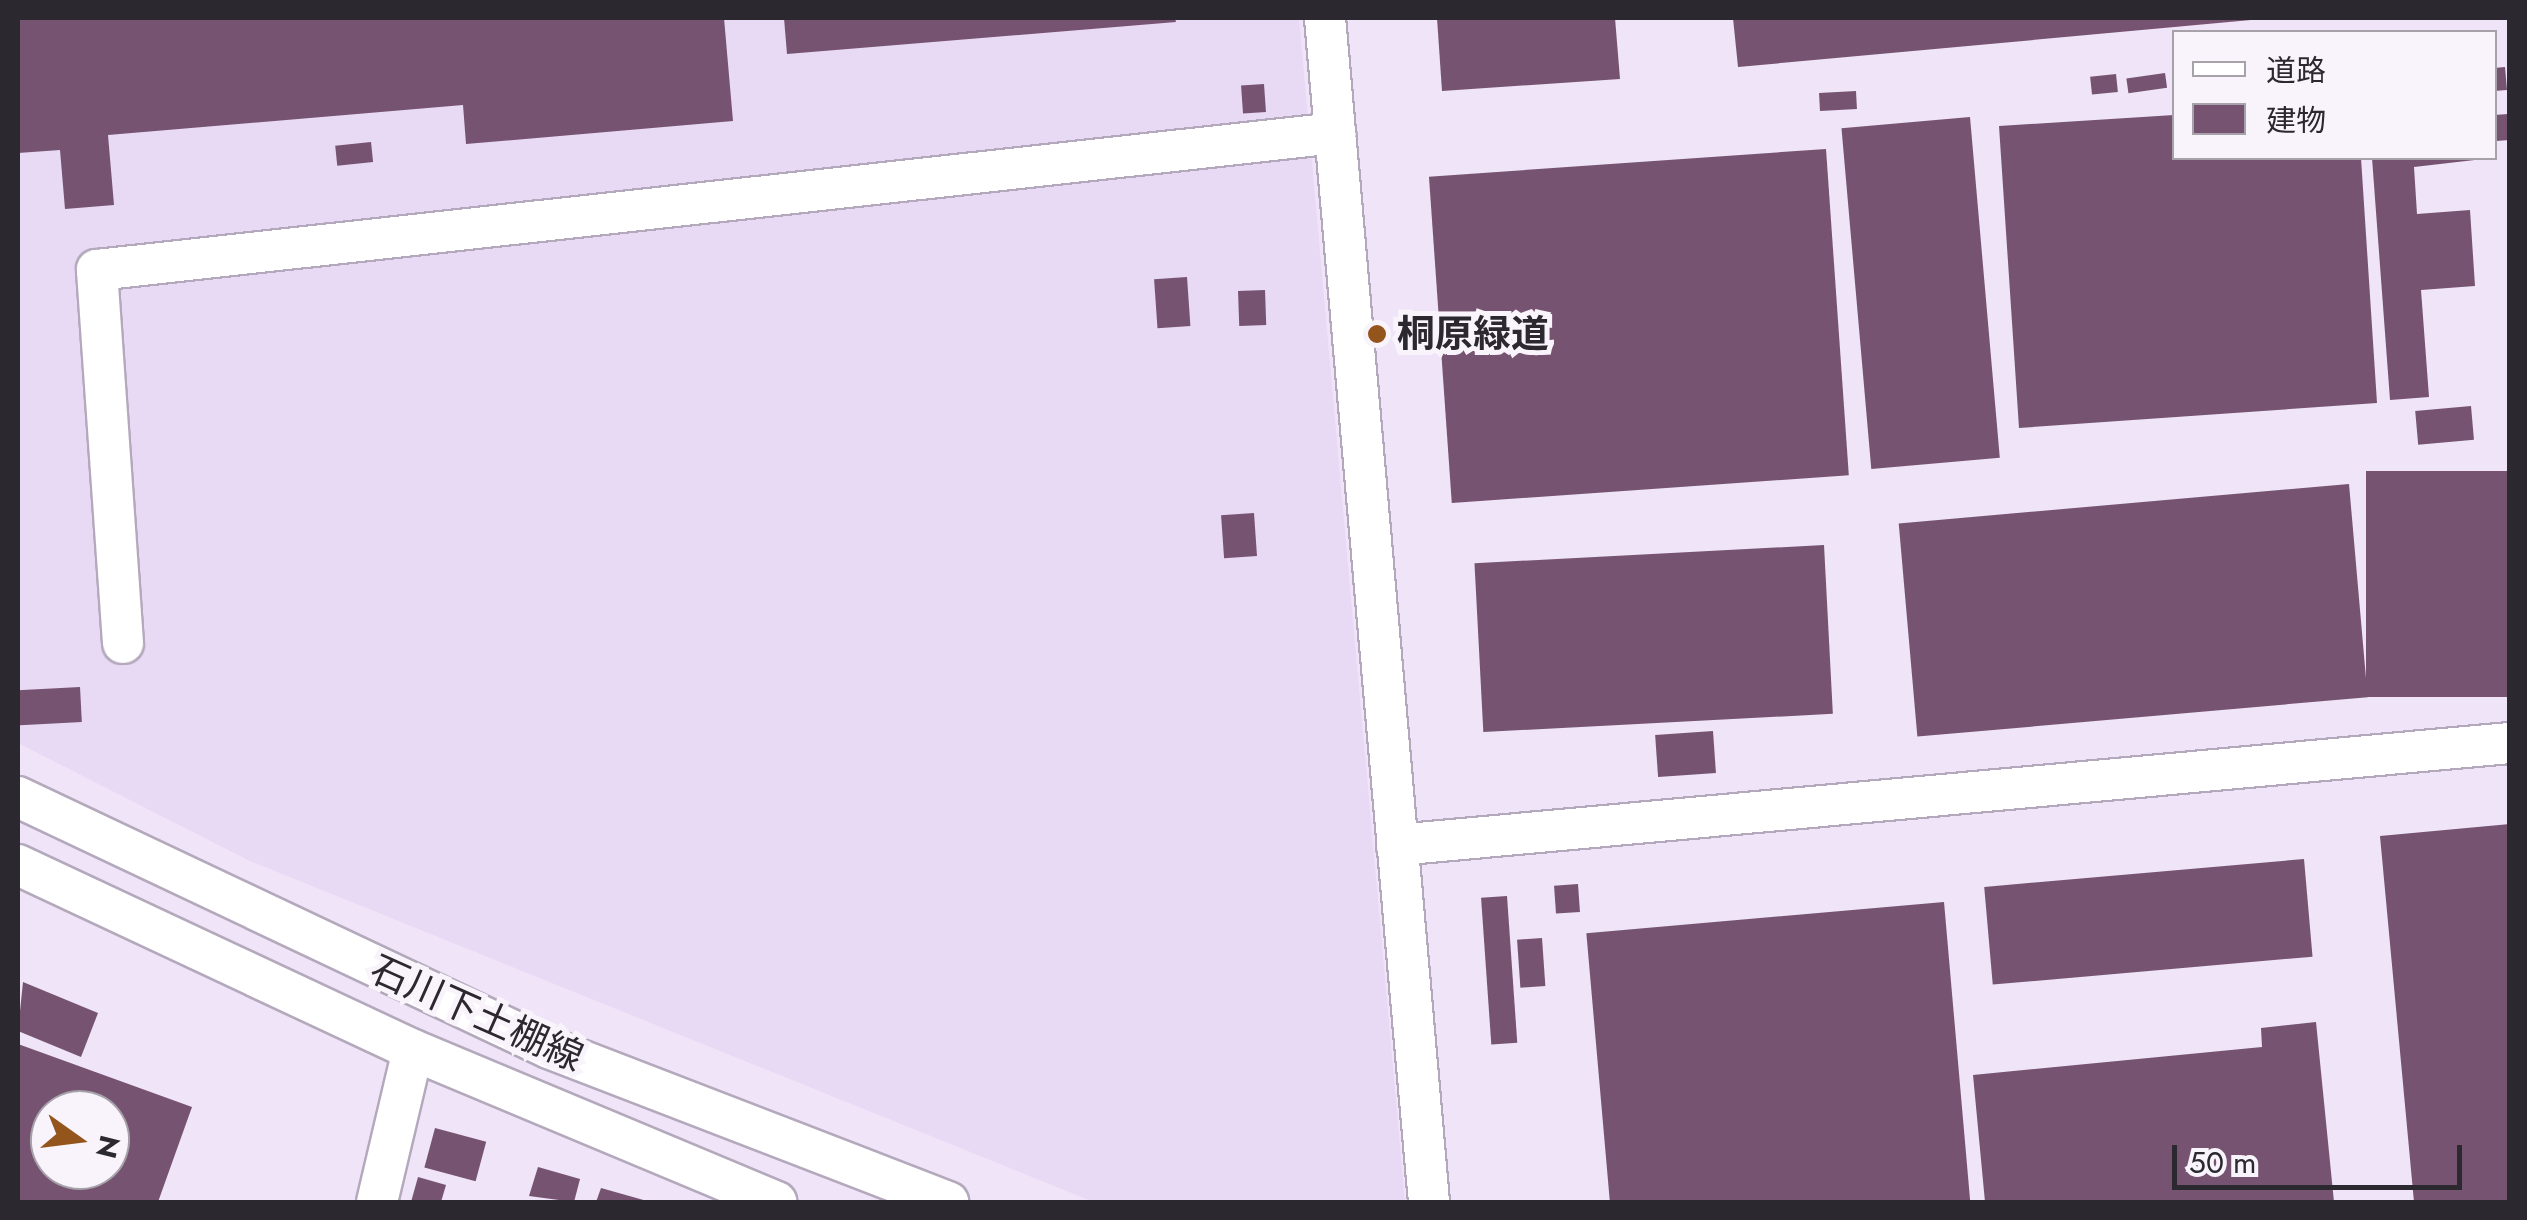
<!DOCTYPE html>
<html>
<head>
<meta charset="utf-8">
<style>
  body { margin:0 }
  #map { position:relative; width:2527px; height:1220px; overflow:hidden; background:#efe4f8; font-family:Jost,"Noto Sans JP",sans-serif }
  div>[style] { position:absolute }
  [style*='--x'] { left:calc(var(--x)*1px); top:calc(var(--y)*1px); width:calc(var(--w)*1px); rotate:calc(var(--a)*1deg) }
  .built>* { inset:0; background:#e8d9f4 }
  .building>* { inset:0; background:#765371; transform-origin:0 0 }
  .roads { filter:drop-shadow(2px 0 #b4a9bc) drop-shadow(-2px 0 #b4a9bc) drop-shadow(0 2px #b4a9bc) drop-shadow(0 -2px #b4a9bc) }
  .minor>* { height:40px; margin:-20px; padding:0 20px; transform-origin:20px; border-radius:20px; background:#fff }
  .dots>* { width:28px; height:28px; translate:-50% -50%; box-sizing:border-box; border:5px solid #f9f4fc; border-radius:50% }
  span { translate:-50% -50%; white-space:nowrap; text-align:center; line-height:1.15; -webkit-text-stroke:10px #f9f4fc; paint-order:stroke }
  .poi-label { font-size:38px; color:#2c2830; font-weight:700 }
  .left { translate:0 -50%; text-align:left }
  .street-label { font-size:38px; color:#2c2830 }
  .frame { position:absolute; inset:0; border:20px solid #2c2830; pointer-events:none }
  .legend { position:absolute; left:2172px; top:30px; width:325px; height:130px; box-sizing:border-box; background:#f9f4fc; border:2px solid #a7a2aa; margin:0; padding:12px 18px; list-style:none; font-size:30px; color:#2c2830 }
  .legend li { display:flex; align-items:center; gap:20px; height:50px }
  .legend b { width:50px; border:2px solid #a7a2aa }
  .north { position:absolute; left:30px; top:1090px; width:100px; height:100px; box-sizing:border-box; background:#f9f4fc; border:2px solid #a7a2aa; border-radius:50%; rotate:104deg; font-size:28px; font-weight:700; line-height:40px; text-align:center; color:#2c2830 }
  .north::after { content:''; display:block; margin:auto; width:35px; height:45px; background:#94551c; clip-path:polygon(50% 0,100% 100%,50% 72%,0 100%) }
  .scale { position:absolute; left:2172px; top:1145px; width:290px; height:45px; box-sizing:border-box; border:5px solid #2c2830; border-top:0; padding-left:12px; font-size:30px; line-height:35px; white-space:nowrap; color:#2c2830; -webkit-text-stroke:8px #f9f4fc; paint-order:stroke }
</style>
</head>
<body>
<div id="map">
  <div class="built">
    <i style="clip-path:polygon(18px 18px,1299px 18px,1405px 1202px,1094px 1202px,250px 861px,18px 743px)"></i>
  </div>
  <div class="building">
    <i style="clip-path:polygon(18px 18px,724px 18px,733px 121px,466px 144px,463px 105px,108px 135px,114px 205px,65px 209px,60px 150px,18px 153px)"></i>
    <i style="clip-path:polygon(784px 18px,1175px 18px,1176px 22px,787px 54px)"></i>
    <i style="clip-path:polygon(1437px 18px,1615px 18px,1620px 79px,1442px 91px)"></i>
    <i style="clip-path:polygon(1733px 18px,2251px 18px,2251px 20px,1738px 67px)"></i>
    <i style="clip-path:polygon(2505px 67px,2507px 90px,2494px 91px,2494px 68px)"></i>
    <i style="left:2165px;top:73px;width:15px;height:39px;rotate:82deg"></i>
    <i style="left:2116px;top:74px;width:18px;height:26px;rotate:84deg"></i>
    <i style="left:1264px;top:84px;width:28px;height:23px;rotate:86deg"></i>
    <i style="left:1856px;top:91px;width:18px;height:37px;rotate:87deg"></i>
    <i style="left:2508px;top:114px;width:26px;height:14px;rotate:86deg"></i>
    <i style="clip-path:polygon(2174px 115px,2174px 158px,2361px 158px,2377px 403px,2019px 428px,1999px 126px)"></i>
    <i style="left:1970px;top:117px;width:342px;height:129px;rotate:85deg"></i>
    <i style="left:371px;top:142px;width:20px;height:36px;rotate:84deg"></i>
    <i style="left:1826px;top:149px;width:327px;height:398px;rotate:86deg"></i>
    <i style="clip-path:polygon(2372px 158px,2492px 158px,2414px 167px,2417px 214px,2470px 210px,2475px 286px,2421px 290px,2429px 397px,2390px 400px)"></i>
    <i style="left:1187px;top:277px;width:49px;height:33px;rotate:86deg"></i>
    <i style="left:1265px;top:290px;width:35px;height:27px;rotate:88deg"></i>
    <i style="left:2471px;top:406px;width:34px;height:56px;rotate:85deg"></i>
    <i style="left:2510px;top:471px;width:226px;height:144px;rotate:90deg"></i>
    <i style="left:2349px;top:484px;width:214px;height:452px;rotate:85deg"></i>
    <i style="left:1254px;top:513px;width:43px;height:33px;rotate:86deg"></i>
    <i style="left:1824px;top:545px;width:169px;height:350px;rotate:87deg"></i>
    <i style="left:80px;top:687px;width:35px;height:62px;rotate:87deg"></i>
    <i style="left:1713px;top:731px;width:42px;height:58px;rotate:86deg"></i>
    <i style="clip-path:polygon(2510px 824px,2510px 1202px,2414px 1202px,2380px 836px)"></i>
    <i style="left:2304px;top:859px;width:98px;height:321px;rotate:85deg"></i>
    <i style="left:1578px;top:884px;width:28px;height:24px;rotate:86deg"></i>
    <i style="left:1507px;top:896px;width:147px;height:26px;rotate:86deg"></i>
    <i style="left:1944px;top:902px;width:301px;height:359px;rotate:85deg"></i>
    <i style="left:1542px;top:938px;width:48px;height:25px;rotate:86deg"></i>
    <i style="clip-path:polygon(23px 982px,98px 1013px,81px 1057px,18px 1031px)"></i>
    <i style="clip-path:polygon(2316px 1022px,2334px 1202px,1985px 1202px,1973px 1075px,2262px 1047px,2261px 1028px)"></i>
    <i style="clip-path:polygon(evenodd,18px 1044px,192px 1107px,158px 1202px,18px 1202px,18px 1044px,50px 1110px,110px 1110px,110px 1170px,50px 1170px,50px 1110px)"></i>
    <i style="left:435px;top:1128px;width:53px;height:41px;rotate:15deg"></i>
    <i style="clip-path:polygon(538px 1167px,580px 1179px,574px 1202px,529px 1196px)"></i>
    <i style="clip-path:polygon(418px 1177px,446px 1185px,441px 1202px,411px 1202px)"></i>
    <i style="clip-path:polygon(601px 1188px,647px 1201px,647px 1202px,596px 1202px)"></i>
  </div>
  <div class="roads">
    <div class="minor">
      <i style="--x:1325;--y:18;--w:1189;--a:84.98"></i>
      <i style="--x:123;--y:643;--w:374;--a:-94"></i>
      <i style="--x:97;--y:270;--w:1246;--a:-6.31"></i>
      <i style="--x:18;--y:797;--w:587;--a:25.3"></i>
      <i style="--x:549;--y:1048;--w:428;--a:21.1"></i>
      <i style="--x:1397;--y:845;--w:1118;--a:-5.24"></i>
      <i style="--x:18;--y:865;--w:436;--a:25.1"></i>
      <i style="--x:413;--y:1050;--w:394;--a:22.7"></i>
      <i style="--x:377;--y:1202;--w:156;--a:-76.7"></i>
    </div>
  </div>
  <div class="dots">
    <i style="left:1377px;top:334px;background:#94551c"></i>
  </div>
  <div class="poi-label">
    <span class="left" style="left:1397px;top:334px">桐原緑道</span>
  </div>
  <div class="street-label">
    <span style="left:477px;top:1013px;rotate:24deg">石川下土棚線</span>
  </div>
  <div class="frame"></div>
  <ul class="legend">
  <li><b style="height:12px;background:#fff"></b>道路</li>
  <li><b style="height:28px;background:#765371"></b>建物</li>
  </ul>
  <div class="north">N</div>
  <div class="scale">50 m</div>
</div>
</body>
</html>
